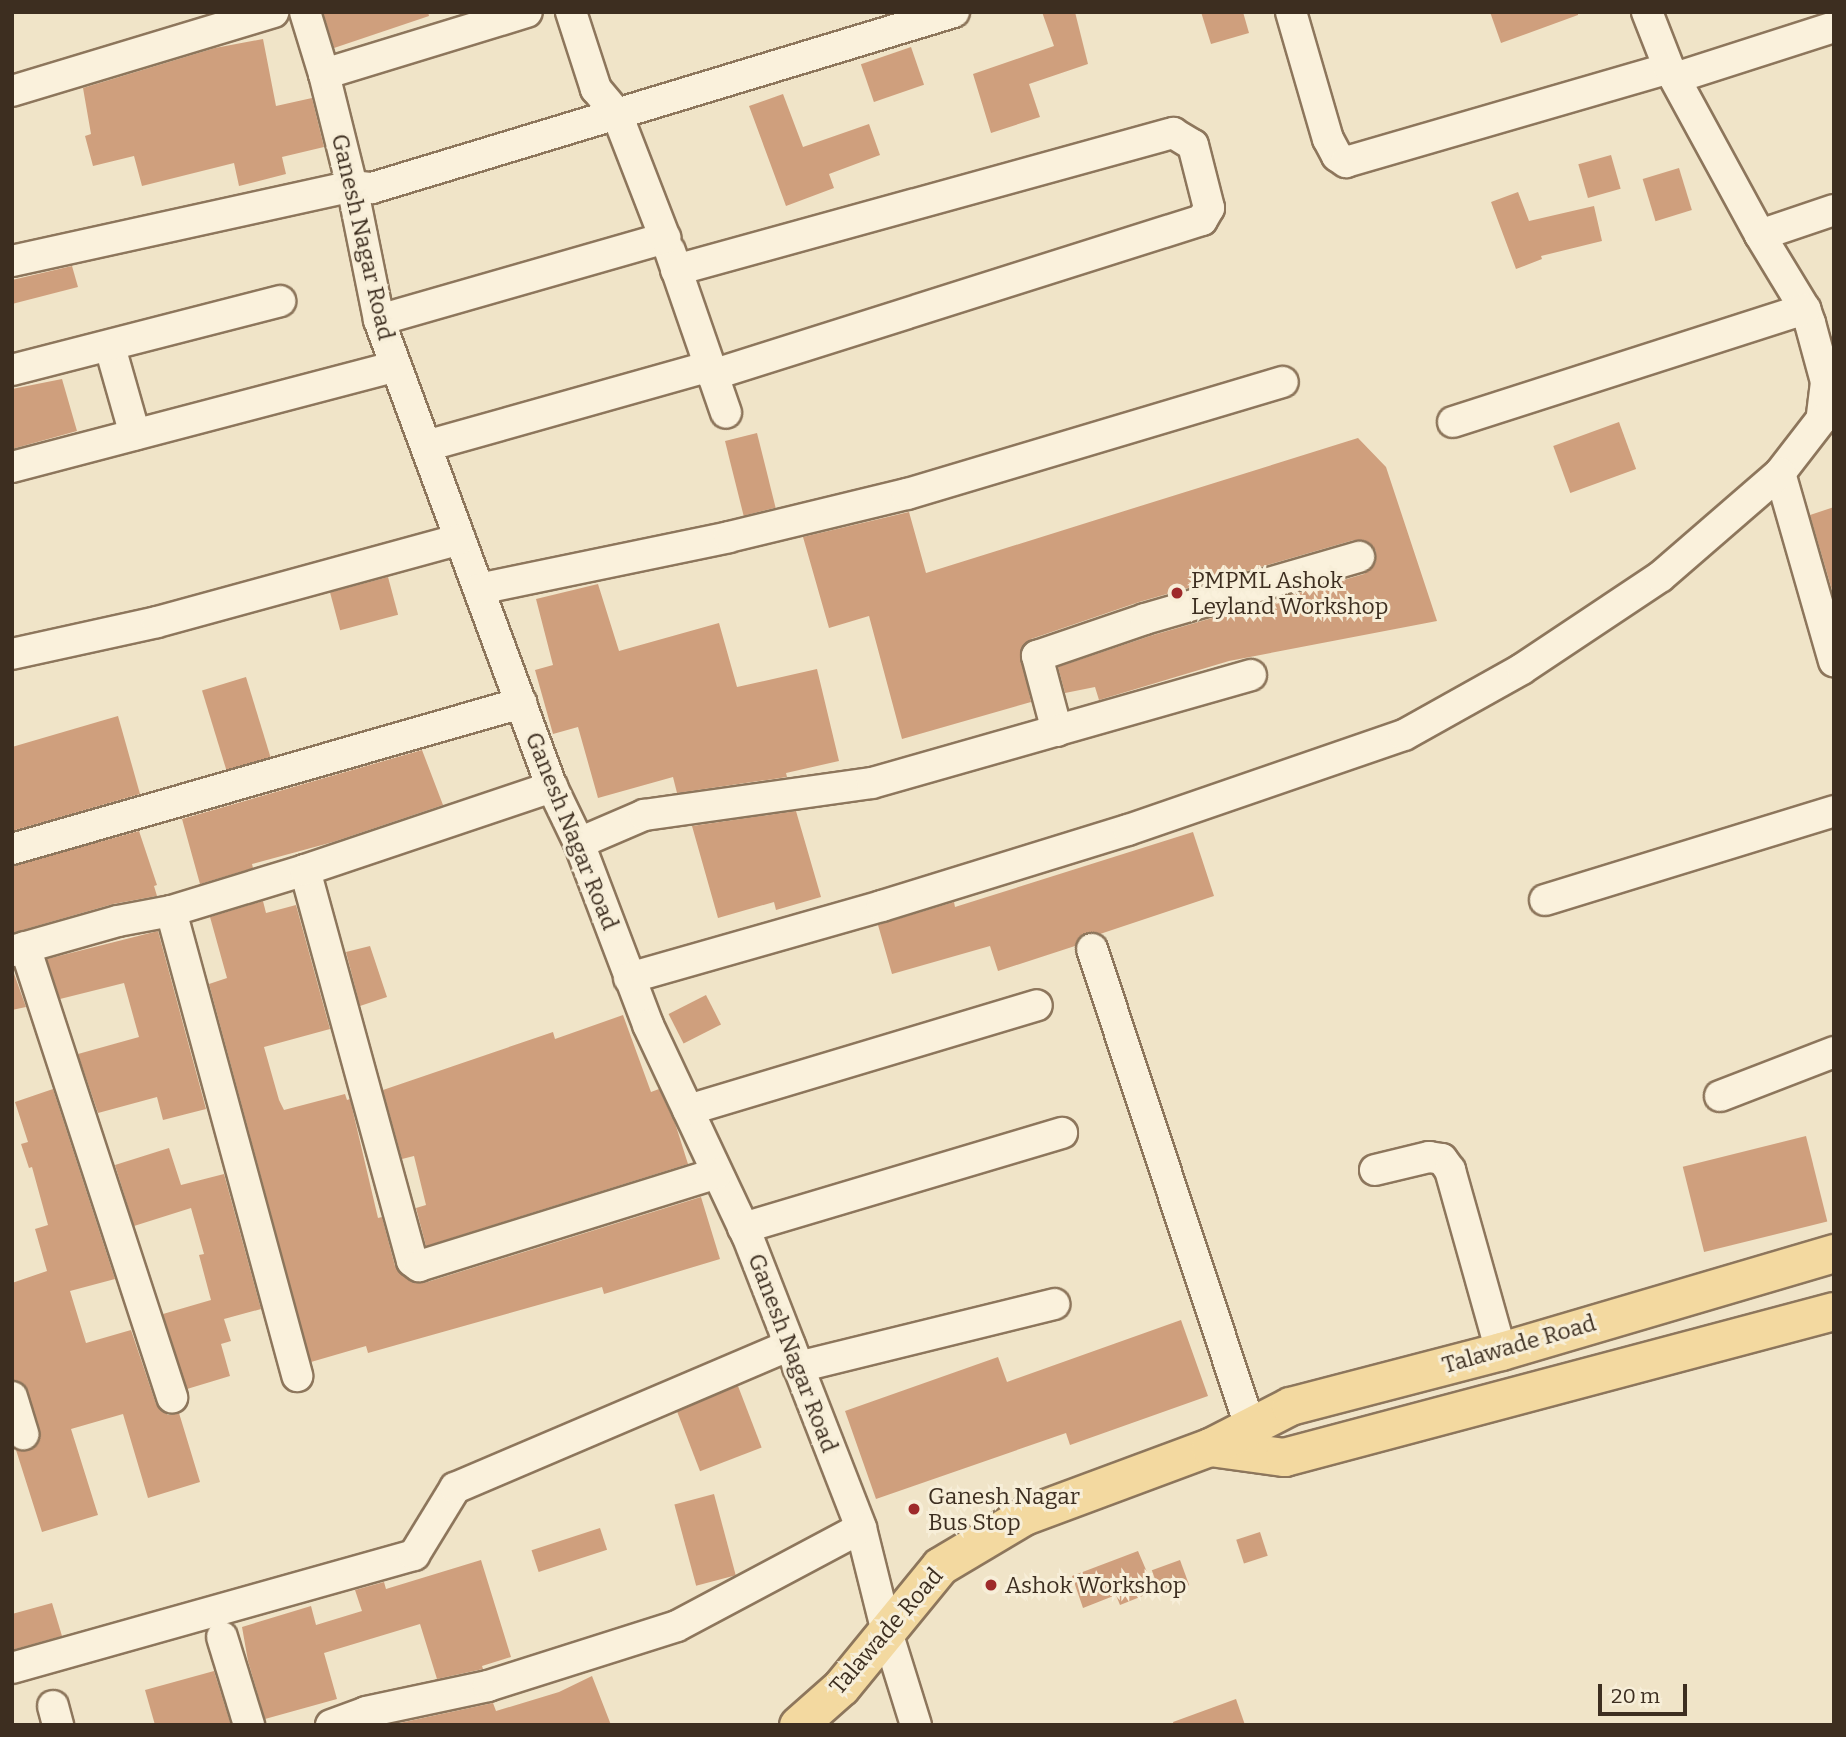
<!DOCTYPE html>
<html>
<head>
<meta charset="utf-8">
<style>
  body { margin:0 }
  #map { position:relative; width:1846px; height:1737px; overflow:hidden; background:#f0e4c8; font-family:Bitter,serif }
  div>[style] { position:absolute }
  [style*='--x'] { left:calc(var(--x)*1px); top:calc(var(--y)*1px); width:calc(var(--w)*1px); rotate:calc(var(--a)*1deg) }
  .building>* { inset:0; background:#cf9f7d; transform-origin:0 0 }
  .roads { filter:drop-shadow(2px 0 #8d765c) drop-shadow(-2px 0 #8d765c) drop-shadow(0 2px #8d765c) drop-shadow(0 -2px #8d765c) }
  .minor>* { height:30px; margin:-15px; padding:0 15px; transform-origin:15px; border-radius:15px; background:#faf1dc }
  .major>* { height:37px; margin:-18.5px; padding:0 18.5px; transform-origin:18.5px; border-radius:18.5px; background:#f3d9a0 }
  .dots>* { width:19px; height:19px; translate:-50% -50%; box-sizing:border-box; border:4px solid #f7eed8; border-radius:50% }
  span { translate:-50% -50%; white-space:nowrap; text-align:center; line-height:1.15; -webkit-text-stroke:6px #f7eed8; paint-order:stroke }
  .street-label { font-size:23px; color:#3d2e20 }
  .poi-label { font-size:23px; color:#3d2e20 }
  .left { translate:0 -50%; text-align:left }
  .frame { position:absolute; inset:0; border:14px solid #3d2e20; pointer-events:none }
  .scale { position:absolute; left:1598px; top:1684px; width:89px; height:32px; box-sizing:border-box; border:4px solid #3d2e20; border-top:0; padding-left:9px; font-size:21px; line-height:24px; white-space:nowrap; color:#3d2e20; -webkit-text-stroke:5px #f7eed8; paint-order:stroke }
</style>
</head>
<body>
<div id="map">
  <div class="building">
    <i style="clip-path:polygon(323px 12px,428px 12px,429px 16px,334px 48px)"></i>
    <i style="clip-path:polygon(1042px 12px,1075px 12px,1088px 64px,1029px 84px,1040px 117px,991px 133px,973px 74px,1054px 46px)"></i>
    <i style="clip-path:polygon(1201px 12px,1243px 12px,1249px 33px,1211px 44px)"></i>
    <i style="clip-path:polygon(1490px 12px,1578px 12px,1578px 15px,1501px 43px)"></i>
    <i style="clip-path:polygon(263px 39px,276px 106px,312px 98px,324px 147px,282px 157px,286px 174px,239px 186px,234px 163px,142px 186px,134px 156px,93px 166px,85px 136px,91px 134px,83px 88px,215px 48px)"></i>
    <i style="left:911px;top:47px;width:40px;height:53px;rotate:71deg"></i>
    <i style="clip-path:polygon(783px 94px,803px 147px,869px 124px,880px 155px,829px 174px,834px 188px,786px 206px,749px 106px)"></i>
    <i style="left:1611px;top:155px;width:35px;height:34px;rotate:74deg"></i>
    <i style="left:1679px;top:168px;width:44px;height:38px;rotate:73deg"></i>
    <i style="clip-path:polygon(1518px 192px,1529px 221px,1594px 206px,1602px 241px,1541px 256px,1542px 259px,1516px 269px,1491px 202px)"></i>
    <i style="clip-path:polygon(72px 266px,78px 287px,12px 304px,12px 280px)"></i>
    <i style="clip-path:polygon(62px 379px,77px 431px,12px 449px,12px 389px)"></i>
    <i style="left:1619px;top:422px;width:50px;height:70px;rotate:70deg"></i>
    <i style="left:757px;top:433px;width:77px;height:33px;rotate:76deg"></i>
    <i style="clip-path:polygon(1358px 438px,1386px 467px,1437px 621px,1229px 661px,1099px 700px,1095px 687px,1065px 693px,1058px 667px,1150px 636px,1364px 574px,1376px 562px,1376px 551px,1364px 540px,1354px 540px,1139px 602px,1031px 639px,1020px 652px,1031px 702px,902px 739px,869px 616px,829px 628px,803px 537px,909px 512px,926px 573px)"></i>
    <i style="clip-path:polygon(1834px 507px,1834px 597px,1810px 515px)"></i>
    <i style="left:388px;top:577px;width:39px;height:60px;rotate:75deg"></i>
    <i style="clip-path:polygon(598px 584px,619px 651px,719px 623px,737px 687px,817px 669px,839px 761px,786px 773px,787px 777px,677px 793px,673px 777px,598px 798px,578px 727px,553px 734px,535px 670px,553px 665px,536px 599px)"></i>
    <i style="left:246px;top:677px;width:84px;height:46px;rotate:73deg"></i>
    <i style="clip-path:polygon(118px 716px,140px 794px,12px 831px,12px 747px)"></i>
    <i style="clip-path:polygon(422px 750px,443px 805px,333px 842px,252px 864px,253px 868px,200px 884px,182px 819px)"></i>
    <i style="clip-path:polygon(796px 811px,821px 897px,776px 910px,774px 902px,718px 918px,692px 826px)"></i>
    <i style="clip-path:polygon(139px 831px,157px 885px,154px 886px,157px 896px,113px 904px,12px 933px,12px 866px)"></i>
    <i style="clip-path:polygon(1193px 832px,1214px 896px,1100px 934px,1086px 933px,1075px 946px,998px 971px,990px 946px,892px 974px,878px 925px,954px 902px,955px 907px)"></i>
    <i style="clip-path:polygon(263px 901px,266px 913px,296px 905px,330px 1029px,264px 1047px,279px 1100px,284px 1110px,345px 1094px,347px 1100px,350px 1099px,378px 1218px,382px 1217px,395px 1266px,402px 1275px,416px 1283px,424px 1283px,701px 1197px,720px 1259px,604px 1294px,602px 1287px,368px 1353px,366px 1346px,311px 1362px,209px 984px,227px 978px,210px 917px)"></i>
    <i style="clip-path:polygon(158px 931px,206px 1109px,163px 1120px,157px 1097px,98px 1113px,78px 1054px,139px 1037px,124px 983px,60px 999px,47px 959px)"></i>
    <i style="clip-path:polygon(370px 946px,387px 997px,360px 1006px,346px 952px)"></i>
    <i style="clip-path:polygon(12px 968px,26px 1007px,12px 1010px)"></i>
    <i style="left:706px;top:995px;width:33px;height:42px;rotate:63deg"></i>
    <i style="clip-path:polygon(623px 1015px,651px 1092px,659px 1089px,675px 1123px,688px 1164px,426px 1246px,416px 1208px,426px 1205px,414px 1156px,402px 1159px,383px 1090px,553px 1032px,555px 1039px)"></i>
    <i style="clip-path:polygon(53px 1089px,115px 1279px,70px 1291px,86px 1343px,131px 1330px,156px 1404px,168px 1415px,179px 1413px,200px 1482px,148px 1498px,123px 1414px,71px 1429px,98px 1515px,42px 1532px,16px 1450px,29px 1450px,40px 1437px,28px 1391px,23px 1384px,12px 1380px,12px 1283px,47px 1271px,35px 1229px,48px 1225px,32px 1167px,29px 1168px,21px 1144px,28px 1142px,15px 1102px)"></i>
    <i style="left:1806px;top:1136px;width:88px;height:127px;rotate:76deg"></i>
    <i style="clip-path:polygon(169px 1148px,181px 1185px,224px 1174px,261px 1309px,224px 1319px,231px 1341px,221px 1344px,230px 1376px,187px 1389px,163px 1314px,211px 1300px,199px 1255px,204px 1254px,191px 1208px,134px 1226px,115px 1165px)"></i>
    <i style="clip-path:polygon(1181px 1320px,1208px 1396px,1070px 1445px,1066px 1433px,876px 1499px,845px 1411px,998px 1357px,1007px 1382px)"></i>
    <i style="left:738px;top:1386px;width:66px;height:66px;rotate:69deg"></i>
    <i style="left:714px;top:1494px;width:84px;height:41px;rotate:75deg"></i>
    <i style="left:600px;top:1528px;width:23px;height:72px;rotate:72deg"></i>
    <i style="left:1260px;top:1532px;width:25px;height:25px;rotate:72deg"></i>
    <i style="clip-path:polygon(1138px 1551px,1155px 1591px,1120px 1605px,1116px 1595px,1083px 1608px,1072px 1576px)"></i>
    <i style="clip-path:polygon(481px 1560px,511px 1657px,482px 1666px,483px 1669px,437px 1679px,420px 1624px,324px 1653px,337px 1699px,265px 1719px,248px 1661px,242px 1627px,311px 1606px,316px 1625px,362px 1611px,355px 1590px,384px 1582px,386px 1589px)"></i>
    <i style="left:1180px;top:1560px;width:27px;height:30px;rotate:70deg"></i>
    <i style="clip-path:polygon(52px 1603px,62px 1636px,12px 1650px,12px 1614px)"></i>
    <i style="clip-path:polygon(214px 1671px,231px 1725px,155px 1725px,145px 1690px)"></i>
    <i style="clip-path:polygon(592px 1676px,611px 1725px,390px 1725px,493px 1703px,496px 1711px,559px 1692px)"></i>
    <i style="clip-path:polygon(1236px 1699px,1245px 1725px,1174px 1725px,1173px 1722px)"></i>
  </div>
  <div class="roads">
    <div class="minor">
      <i style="--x:305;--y:12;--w:65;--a:73"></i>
      <i style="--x:324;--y:74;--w:115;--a:76"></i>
      <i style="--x:352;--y:186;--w:137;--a:78.6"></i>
      <i style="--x:379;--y:320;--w:498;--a:69.7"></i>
      <i style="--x:552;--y:787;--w:62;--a:64.3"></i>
      <i style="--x:579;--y:843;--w:195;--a:69.2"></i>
      <i style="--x:648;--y:1025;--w:232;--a:64.8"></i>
      <i style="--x:747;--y:1235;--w:314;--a:68.7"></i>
      <i style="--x:861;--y:1528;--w:107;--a:76"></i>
      <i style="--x:887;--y:1632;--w:97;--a:72.7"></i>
      <i style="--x:1291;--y:12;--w:132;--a:73.8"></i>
      <i style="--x:1328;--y:139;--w:19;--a:62"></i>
      <i style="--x:1337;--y:156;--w:11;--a:34"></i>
      <i style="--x:1346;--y:162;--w:336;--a:-16.2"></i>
      <i style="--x:1647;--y:12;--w:60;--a:68.6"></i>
      <i style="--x:1669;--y:68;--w:190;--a:61.4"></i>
      <i style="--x:1760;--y:235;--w:87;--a:58.7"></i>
      <i style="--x:1805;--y:309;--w:15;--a:70"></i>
      <i style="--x:1810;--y:323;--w:61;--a:74.8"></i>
      <i style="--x:1826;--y:382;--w:38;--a:97"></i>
      <i style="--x:1821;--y:420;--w:67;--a:127.7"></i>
      <i style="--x:1780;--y:473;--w:196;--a:74"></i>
      <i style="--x:324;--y:74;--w:212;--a:-17"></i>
      <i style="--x:1675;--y:78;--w:167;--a:-17.8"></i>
      <i style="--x:12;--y:91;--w:273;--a:-16.8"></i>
      <i style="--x:1760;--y:235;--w:78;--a:-18.7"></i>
      <i style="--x:670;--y:251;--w:171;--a:70.9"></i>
      <i style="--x:12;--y:261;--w:348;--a:-12.4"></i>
      <i style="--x:352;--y:186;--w:20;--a:6"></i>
      <i style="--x:372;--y:188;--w:608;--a:-16.83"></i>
      <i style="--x:676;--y:270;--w:516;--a:-15.41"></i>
      <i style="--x:1173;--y:133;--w:23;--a:31"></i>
      <i style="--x:1193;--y:145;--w:65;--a:75.7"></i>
      <i style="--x:1209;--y:208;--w:14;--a:120"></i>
      <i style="--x:1202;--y:220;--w:514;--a:162.45"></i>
      <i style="--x:379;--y:320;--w:298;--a:-16"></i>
      <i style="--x:665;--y:238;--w:133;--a:-111.2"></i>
      <i style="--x:617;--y:114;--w:33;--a:-130"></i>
      <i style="--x:596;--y:89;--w:81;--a:-108"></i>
      <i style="--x:110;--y:347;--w:91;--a:74.1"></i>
      <i style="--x:12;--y:370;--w:277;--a:-14.4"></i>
      <i style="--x:1453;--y:422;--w:370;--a:-17.8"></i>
      <i style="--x:426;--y:446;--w:295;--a:-15.7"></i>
      <i style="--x:12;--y:467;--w:397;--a:-14.7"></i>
      <i style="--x:479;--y:589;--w:255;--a:-11.7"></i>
      <i style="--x:729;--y:537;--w:183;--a:-13.6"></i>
      <i style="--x:907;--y:494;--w:392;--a:-16.6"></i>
      <i style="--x:12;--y:654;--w:148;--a:-12.4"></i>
      <i style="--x:157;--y:622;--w:314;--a:-15.3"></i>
      <i style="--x:1057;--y:731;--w:78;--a:-104.9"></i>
      <i style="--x:1037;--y:656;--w:114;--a:-18.9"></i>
      <i style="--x:1145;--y:619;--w:223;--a:-16.2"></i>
      <i style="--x:579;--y:843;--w:71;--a:-23.3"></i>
      <i style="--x:644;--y:815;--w:230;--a:-8"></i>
      <i style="--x:872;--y:783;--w:394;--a:-15.9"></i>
      <i style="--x:12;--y:849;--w:530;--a:-16"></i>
      <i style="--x:305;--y:870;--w:405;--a:74.7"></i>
      <i style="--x:412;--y:1261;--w:9;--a:36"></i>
      <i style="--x:419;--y:1266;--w:312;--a:-17.3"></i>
      <i style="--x:1545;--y:900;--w:302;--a:-17.1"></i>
      <i style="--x:171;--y:911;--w:482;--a:74.8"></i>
      <i style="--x:25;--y:947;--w:474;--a:71.9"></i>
      <i style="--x:1092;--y:949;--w:502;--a:71.67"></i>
      <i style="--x:12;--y:951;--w:110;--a:-15.8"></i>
      <i style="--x:118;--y:921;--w:54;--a:-10.7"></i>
      <i style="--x:171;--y:911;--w:140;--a:-17"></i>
      <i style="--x:305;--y:870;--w:261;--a:-18.6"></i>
      <i style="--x:629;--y:978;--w:263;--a:-15.9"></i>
      <i style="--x:882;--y:906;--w:257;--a:-17.2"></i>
      <i style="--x:1128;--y:830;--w:292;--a:-19"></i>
      <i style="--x:1404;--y:735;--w:135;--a:-29.2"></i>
      <i style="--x:1522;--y:669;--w:166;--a:-33.7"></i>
      <i style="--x:1660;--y:577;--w:159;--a:-40.9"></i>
      <i style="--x:1720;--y:1096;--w:122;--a:-21.1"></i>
      <i style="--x:688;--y:1110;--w:364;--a:-16.7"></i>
      <i style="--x:1375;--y:1170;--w:56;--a:-13.5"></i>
      <i style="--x:1429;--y:1157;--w:13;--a:9"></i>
      <i style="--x:1442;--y:1159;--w:14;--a:54"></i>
      <i style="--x:1450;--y:1170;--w:188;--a:74.3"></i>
      <i style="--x:743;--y:1228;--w:333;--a:-16.6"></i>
      <i style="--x:798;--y:1367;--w:264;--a:-13.8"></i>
      <i style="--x:12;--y:1397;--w:39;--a:73"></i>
      <i style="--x:222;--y:1637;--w:92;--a:72.9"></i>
      <i style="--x:12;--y:1668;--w:418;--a:-15.7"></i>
      <i style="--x:414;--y:1555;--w:79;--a:-58.5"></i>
      <i style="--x:455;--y:1488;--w:364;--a:-23.1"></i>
      <i style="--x:53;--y:1706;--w:20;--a:75"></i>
      <i style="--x:331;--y:1725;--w:37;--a:-20"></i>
      <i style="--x:366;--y:1712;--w:125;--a:-12"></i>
      <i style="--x:488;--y:1686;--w:198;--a:-17.6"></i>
      <i style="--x:677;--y:1626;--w:208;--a:-28"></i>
    </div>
    <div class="major">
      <i style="--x:1210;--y:1447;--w:75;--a:7.7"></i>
      <i style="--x:1284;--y:1457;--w:569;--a:-14.87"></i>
      <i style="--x:798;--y:1725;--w:57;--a:-41.5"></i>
      <i style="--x:841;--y:1687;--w:156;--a:-50.7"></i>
      <i style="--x:940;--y:1566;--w:98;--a:-30.8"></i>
      <i style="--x:1024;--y:1516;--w:198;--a:-20.4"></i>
      <i style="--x:1210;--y:1447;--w:90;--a:-27.1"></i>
      <i style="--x:1290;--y:1406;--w:218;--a:-14.6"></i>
      <i style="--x:1501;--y:1351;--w:347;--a:-16.4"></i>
    </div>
  </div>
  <div class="dots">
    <i style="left:1177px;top:593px;background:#9e2a2b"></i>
    <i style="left:914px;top:1509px;background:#9e2a2b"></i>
    <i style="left:991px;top:1585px;background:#9e2a2b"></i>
  </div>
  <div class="street-label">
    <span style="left:363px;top:237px;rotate:77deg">Ganesh Nagar Road</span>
    <span style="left:572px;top:831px;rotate:68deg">Ganesh Nagar Road</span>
    <span style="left:1519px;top:1344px;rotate:-16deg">Talawade Road</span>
    <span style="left:793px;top:1353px;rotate:69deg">Ganesh Nagar Road</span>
    <span style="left:886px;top:1631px;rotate:-49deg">Talawade Road</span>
  </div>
  <div class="poi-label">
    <span class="left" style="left:1191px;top:593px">PMPML Ashok<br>Leyland Workshop</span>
    <span class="left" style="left:928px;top:1509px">Ganesh Nagar<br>Bus Stop</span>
    <span class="left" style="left:1005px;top:1585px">Ashok Workshop</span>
  </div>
  <div class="frame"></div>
  <div class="scale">20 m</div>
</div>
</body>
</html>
